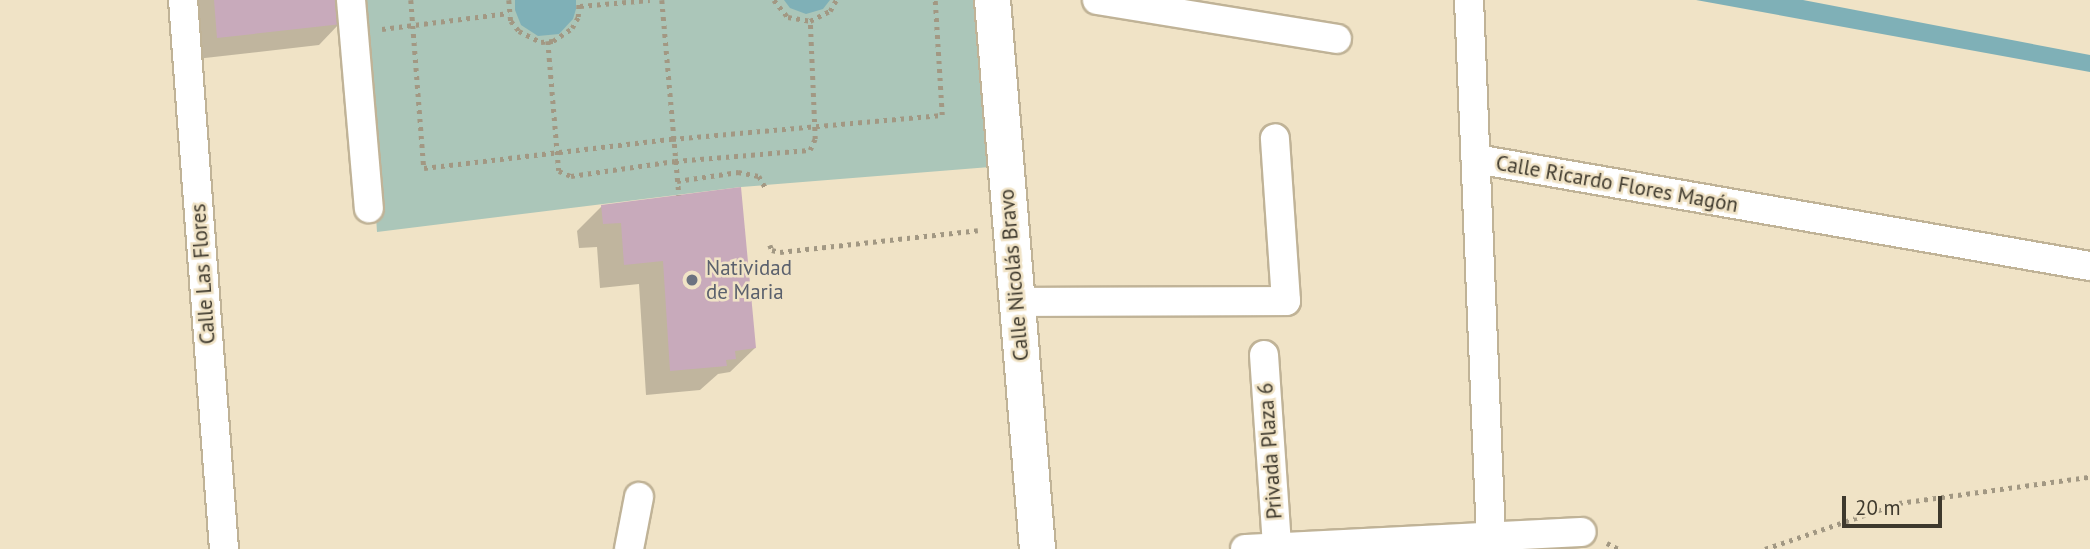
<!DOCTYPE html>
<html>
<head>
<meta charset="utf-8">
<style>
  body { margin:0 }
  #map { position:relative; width:2090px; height:549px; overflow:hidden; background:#f0e3c6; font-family:"PT Sans",sans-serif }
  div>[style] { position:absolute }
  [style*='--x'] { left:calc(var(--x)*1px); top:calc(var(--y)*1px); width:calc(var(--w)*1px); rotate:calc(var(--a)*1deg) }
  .green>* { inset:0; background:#abc6b9 }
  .water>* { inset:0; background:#7fb0b7 }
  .shadow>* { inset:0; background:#0003 }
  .building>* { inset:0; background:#c8aabb }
  .path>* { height:4.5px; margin-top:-2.25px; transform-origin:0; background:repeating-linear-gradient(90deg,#a29883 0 3.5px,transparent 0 8.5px) }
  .roads { filter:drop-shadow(2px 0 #c0b397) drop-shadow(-2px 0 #c0b397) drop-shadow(0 2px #c0b397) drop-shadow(0 -2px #c0b397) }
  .minor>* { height:28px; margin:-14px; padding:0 14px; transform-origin:14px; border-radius:14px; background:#fff }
  .tertiary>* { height:35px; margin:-17.5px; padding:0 17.5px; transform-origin:17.5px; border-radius:17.5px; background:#fff }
  .dots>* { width:19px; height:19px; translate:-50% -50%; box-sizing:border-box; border:4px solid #f0e3c6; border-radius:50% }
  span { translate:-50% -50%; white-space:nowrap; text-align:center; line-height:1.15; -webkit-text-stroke:5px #f0e3c6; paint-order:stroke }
  .street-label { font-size:21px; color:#3e392d }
  .worship-label { font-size:21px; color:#5b616d }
  .left { translate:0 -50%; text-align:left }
  .scale { position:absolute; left:1842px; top:496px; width:100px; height:32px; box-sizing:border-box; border:4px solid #3e392d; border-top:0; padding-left:9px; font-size:21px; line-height:24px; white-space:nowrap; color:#3e392d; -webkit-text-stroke:5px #f0e3c6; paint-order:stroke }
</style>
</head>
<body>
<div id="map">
  <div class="green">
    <i style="clip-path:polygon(362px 0,1003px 0,1015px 165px,741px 187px,377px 232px)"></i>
  </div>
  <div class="water">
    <i style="clip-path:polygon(515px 0,576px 0,576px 9px,573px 19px,559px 34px,538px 36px,521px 25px,515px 10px)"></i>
    <i style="clip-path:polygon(784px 0,830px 0,823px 9px,806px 14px,790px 8px)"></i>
    <i style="clip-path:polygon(1696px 0,1803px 0,2090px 55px,2090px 72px)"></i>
  </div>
  <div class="shadow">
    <i style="clip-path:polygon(192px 0,339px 0,340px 23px,319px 45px,196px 59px)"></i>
    <i style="clip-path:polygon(739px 189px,755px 348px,730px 372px,718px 374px,700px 390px,646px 395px,639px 284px,600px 288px,597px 247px,579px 248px,577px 231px,602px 206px)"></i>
  </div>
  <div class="building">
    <i style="clip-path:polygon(214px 0,341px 0,342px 24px,217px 38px)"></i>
    <i style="clip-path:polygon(741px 187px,756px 348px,735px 351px,736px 359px,726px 360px,727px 366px,670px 371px,663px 261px,624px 265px,621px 223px,603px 224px,601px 205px)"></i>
  </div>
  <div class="path">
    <i style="--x:411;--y:0;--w:169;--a:85.6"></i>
    <i style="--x:424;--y:168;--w:250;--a:-6.7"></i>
    <i style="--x:672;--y:139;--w:271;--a:-5.1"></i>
    <i style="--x:942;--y:115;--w:115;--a:-93.5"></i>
    <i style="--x:509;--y:0;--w:21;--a:85"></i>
    <i style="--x:511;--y:21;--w:13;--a:51"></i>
    <i style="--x:519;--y:31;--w:25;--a:27"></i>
    <i style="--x:541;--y:42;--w:12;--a:-5"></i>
    <i style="--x:553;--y:41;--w:23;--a:-34"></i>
    <i style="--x:572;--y:28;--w:13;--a:-61"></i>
    <i style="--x:578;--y:17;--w:17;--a:-87"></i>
    <i style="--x:662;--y:0;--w:196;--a:85"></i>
    <i style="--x:774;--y:0;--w:22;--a:51"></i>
    <i style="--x:788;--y:17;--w:22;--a:10"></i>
    <i style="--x:810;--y:21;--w:22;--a:-27"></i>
    <i style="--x:830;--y:11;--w:13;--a:-61"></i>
    <i style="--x:580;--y:6;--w:70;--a:-4.9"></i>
    <i style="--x:382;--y:29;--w:128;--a:-7.2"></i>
    <i style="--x:548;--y:41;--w:130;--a:85.2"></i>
    <i style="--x:559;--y:171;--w:13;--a:23"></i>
    <i style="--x:571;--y:176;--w:105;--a:-8.2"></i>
    <i style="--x:675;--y:161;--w:135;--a:-4.7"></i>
    <i style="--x:810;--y:150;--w:12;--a:-66"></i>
    <i style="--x:815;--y:139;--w:118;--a:-92.4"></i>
    <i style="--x:677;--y:181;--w:62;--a:-8.4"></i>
    <i style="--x:738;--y:172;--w:21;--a:11"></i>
    <i style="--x:759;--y:176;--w:13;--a:61"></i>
    <i style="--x:770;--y:245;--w:5;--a:68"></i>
    <i style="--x:772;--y:250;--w:8;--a:14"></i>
    <i style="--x:780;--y:252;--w:199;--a:-6.3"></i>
    <i style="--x:1607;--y:543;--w:13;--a:27"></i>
    <i style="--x:1765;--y:549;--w:142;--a:-18.9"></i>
    <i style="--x:1899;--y:503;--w:193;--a:-7.8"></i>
  </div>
  <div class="roads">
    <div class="minor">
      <i style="--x:183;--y:0;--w:551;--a:85.73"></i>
      <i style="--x:351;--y:0;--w:209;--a:85.1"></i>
      <i style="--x:1097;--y:0;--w:243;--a:9.2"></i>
      <i style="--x:1469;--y:0;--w:538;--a:87.66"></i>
      <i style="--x:1476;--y:159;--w:623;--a:9.89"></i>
      <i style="--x:1017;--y:302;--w:269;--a:-0.2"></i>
      <i style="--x:1286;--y:301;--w:163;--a:-93.9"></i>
      <i style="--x:1264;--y:355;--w:193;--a:86.1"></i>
      <i style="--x:629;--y:549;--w:53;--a:-79.1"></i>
      <i style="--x:1245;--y:549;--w:337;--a:-2.9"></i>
    </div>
    <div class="tertiary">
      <i style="--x:992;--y:0;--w:551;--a:85.31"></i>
    </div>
  </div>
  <div class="dots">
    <i style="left:692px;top:280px;background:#6b7280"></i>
  </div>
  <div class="street-label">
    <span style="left:1617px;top:184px;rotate:10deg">Calle Ricardo Flores Magón</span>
    <span style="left:203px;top:274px;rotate:-94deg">Calle Las Flores</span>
    <span style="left:1014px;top:275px;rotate:-95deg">Calle Nicolás Bravo</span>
    <span style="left:1270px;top:451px;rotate:-94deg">Privada Plaza 6</span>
  </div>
  <div class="worship-label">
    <span class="left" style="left:706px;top:280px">Natividad<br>de Maria</span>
  </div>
  <div class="scale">20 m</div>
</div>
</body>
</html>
